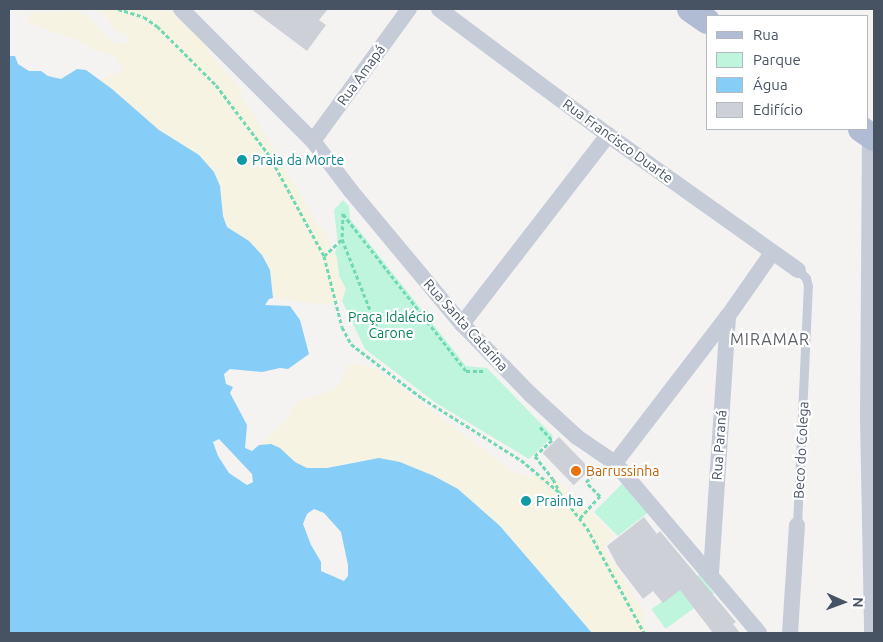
<!DOCTYPE html>
<html>
<head>
<meta charset="utf-8">
<style>
  body { margin:0 }
  #map { position:relative; width:883px; height:642px; overflow:hidden; background:#f5f3f2; font-family:Ubuntu,sans-serif }
  div>[style] { position:absolute }
  [style*='--x'] { left:calc(var(--x)*1px); top:calc(var(--y)*1px); width:calc(var(--w)*1px); rotate:calc(var(--a)*1deg) }
  .green>* { inset:0; background:#bef5dc; transform-origin:0 0 }
  .sand>* { inset:0; background:#f6f3e3 }
  .water>* { inset:0; background:#86cef7 }
  .building>* { inset:0; background:#ced0d8; transform-origin:0 0 }
  .path>* { height:3px; margin-top:-1.5px; transform-origin:0; background:repeating-linear-gradient(90deg,#71d8b5 0 4px,transparent 0 6.5px) }
  .service>* { height:9px; margin:-4.5px; padding:0 4.5px; transform-origin:4.5px; border-radius:4.5px; background:#c5ccd8 }
  .minor>* { height:16px; margin:-8px; padding:0 8px; transform-origin:8px; border-radius:8px; background:#c5ccd8 }
  .primary>* { height:26px; margin:-13px; padding:0 13px; transform-origin:13px; border-radius:13px; background:#b0bcd4 }
  .dots>* { width:14px; height:14px; translate:-50% -50%; box-sizing:border-box; border:2px solid #fff; border-radius:50% }
  span { translate:-50% -50%; white-space:nowrap; text-align:center; line-height:1.15; -webkit-text-stroke:4.5px #fff; paint-order:stroke }
  .street-label { font-size:14px; color:#475263 }
  .culture-label { font-size:14px; color:#0d838f }
  .left { translate:0 -50%; text-align:left }
  .park-label { font-size:14px; color:#0c835a }
  .food-label { font-size:14px; color:#c56008 }
  .quarter-label { font-size:16px; color:#5e6168; letter-spacing:1px }
  .frame { position:absolute; inset:0; border:10px solid #475263; pointer-events:none }
  .legend { position:absolute; left:706px; top:15px; width:162px; height:115px; box-sizing:border-box; background:#fff; border:1px solid #b5bac1; margin:0; padding:6px 9px; list-style:none; font-size:15px; color:#475263 }
  .legend li { display:flex; align-items:center; gap:10px; height:25px }
  .legend b { width:25px; border:1px solid #b5bac1 }
  .north { position:absolute; left:818px; top:577px; width:50px; height:50px; -webkit-text-stroke:4px #fff; paint-order:stroke; rotate:92deg; font-size:14px; font-weight:700; line-height:20px; text-align:center; color:#475263 }
  .north::after { content:''; display:block; margin:auto; width:18px; height:22px; background:#475263; clip-path:polygon(50% 0,100% 100%,50% 72%,0 100%) }
</style>
</head>
<body>
<div id="map">
  <div class="green">
    <i style="clip-path:polygon(343px 200px,349px 206px,350px 219px,466px 366px,487px 368px,553px 436px,529px 459px,436px 403px,365px 349px,342px 301px,345px 289px,339px 276px,335px 252px,338px 245px,334px 210px)"></i>
    <i style="clip-path:polygon(623px 483px,650px 511px,618px 536px,594px 512px)"></i>
    <i style="left:700px;top:574px;width:24px;height:60px;rotate:54deg"></i>
  </div>
  <div class="sand">
    <i style="clip-path:polygon(99px 9px,178px 11px,209px 43px,206px 50px,241px 89px,242px 99px,249px 107px,319px 226px,329px 235px,331px 249px,337px 257px,339px 276px,346px 289px,342px 301px,323px 305px,273px 298px,273px 286px,262px 255px,249px 241px,227px 227px,224px 222px,214px 172px,199px 155px,159px 130px,112px 89px,98px 80px,124px 70px,114px 56px,92px 49px,81px 42px,26px 22px,31px 13px,76px 11px,89px 17px,105px 35px,117px 44px,130px 42px,129px 38px,116px 30px)"></i>
    <i style="clip-path:polygon(356px 364px,375px 368px,512px 471px,530px 477px,537px 473px,548px 479px,555px 478px,572px 493px,614px 535px,604px 547px,645px 613px,644px 624px,650px 633px,592px 633px,500px 526px,458px 489px,434px 476px,400px 462px,362px 460px,327px 468px,307px 468px,295px 462px,280px 448px,259px 445px,289px 417px,290px 409px,301px 400px,327px 392px,339px 385px,348px 366px)"></i>
  </div>
  <div class="water">
    <i style="clip-path:polygon(evenodd,9px 56px,15px 56px,18px 64px,29px 71px,41px 71px,48px 76px,61px 79px,77px 69px,86px 70px,112px 89px,159px 130px,199px 155px,214px 172px,220px 186px,223px 216px,227px 227px,249px 241px,262px 255px,270px 270px,273px 298px,269px 299px,265px 305px,290px 306px,300px 320px,309px 354px,288px 369px,280px 368px,262px 372px,230px 369px,224px 374px,226px 384px,233px 387px,230px 393px,247px 425px,245px 448px,252px 451px,259px 445px,271px 444px,280px 448px,295px 462px,307px 468px,327px 468px,379px 458px,400px 462px,434px 476px,458px 489px,500px 526px,592px 633px,9px 633px,9px 56px,219px 439px,252px 474px,253px 482px,247px 485px,229px 473px,218px 456px,213px 442px,219px 439px,9px 56px,314px 509px,324px 513px,341px 532px,348px 565px,348px 576px,344px 581px,321px 571px,321px 562px,311px 545px,303px 524px,307px 514px,314px 509px)"></i>
  </div>
  <div class="building">
    <i style="clip-path:polygon(251px 9px,328px 9px,319px 20px,326px 25px,307px 51px)"></i>
    <i style="left:559px;top:437px;width:45px;height:23px;rotate:46deg"></i>
    <i style="clip-path:polygon(644px 517px,657px 534px,660px 531px,736px 622px,733px 624px,740px 633px,713px 633px,680px 590px,663px 603px,653px 591px,643px 599px,617px 565px,607px 546px)"></i>
  </div>
  <div class="path">
    <i style="--x:118;--y:9;--w:27;--a:17"></i>
    <i style="--x:144;--y:17;--w:16;--a:35"></i>
    <i style="--x:157;--y:26;--w:83;--a:45"></i>
    <i style="--x:216;--y:85;--w:88;--a:52.9"></i>
    <i style="--x:269;--y:155;--w:115;--a:61.4"></i>
    <i style="--x:324;--y:256;--w:73;--a:75.8"></i>
    <i style="--x:342;--y:327;--w:19;--a:62"></i>
    <i style="--x:351;--y:344;--w:89;--a:37.3"></i>
    <i style="--x:422;--y:398;--w:117;--a:32.1"></i>
    <i style="--x:521;--y:460;--w:50;--a:40.1"></i>
    <i style="--x:559;--y:492;--w:46;--a:52.1"></i>
    <i style="--x:587;--y:528;--w:119;--a:61.5"></i>
    <i style="--x:343;--y:213;--w:26;--a:92"></i>
    <i style="--x:342;--y:239;--w:103;--a:68.4"></i>
    <i style="--x:343;--y:214;--w:199;--a:51.9"></i>
    <i style="--x:466;--y:371;--w:19;--a:0"></i>
    <i style="--x:324;--y:256;--w:25;--a:-43"></i>
    <i style="--x:540;--y:427;--w:18;--a:47"></i>
    <i style="--x:552;--y:440;--w:23;--a:137"></i>
    <i style="--x:535;--y:456;--w:29;--a:52"></i>
    <i style="--x:553;--y:479;--w:13;--a:63"></i>
    <i style="--x:580;--y:518;--w:30;--a:-48"></i>
    <i style="--x:600;--y:496;--w:20;--a:-135"></i>
    <i style="--x:586;--y:482;--w:17;--a:-45"></i>
  </div>
  <div class="service">
    <i style="--x:797;--y:525;--w:239;--a:-87.4"></i>
    <i style="--x:808;--y:286;--w:8;--a:-104"></i>
    <i style="--x:806;--y:278;--w:11;--a:-135"></i>
  </div>
  <div class="minor">
    <i style="--x:181;--y:9;--w:187;--a:45"></i>
    <i style="--x:313;--y:141;--w:63;--a:52.8"></i>
    <i style="--x:351;--y:191;--w:173;--a:50.2"></i>
    <i style="--x:462;--y:324;--w:98;--a:45.8"></i>
    <i style="--x:530;--y:394;--w:64;--a:42.5"></i>
    <i style="--x:577;--y:437;--w:46;--a:34.4"></i>
    <i style="--x:615;--y:463;--w:223;--a:49.7"></i>
    <i style="--x:439;--y:9;--w:211;--a:36.7"></i>
    <i style="--x:608;--y:135;--w:233;--a:35.4"></i>
    <i style="--x:870;--y:134;--w:284;--a:90.4"></i>
    <i style="--x:868;--y:418;--w:215;--a:88.9"></i>
    <i style="--x:313;--y:141;--w:163;--a:-54"></i>
    <i style="--x:462;--y:324;--w:239;--a:-52.3"></i>
    <i style="--x:615;--y:463;--w:185;--a:-52.5"></i>
    <i style="--x:728;--y:316;--w:77;--a:-55.1"></i>
    <i style="--x:711;--y:573;--w:258;--a:-86.2"></i>
    <i style="--x:790;--y:633;--w:108;--a:-86.3"></i>
  </div>
  <div class="primary">
    <i style="--x:690;--y:9;--w:21;--a:35"></i>
    <i style="--x:861;--y:129;--w:16;--a:35"></i>
  </div>
  <div class="dots">
    <i style="left:242px;top:160px;background:#0f9aa8"></i>
    <i style="left:576px;top:471px;background:#e8710a"></i>
    <i style="left:526px;top:501px;background:#0f9aa8"></i>
  </div>
  <div class="street-label">
    <span style="left:361px;top:75px;rotate:-54deg">Rua Amapá</span>
    <span style="left:618px;top:141px;rotate:36deg">Rua Francisco Duarte</span>
    <span style="left:466px;top:325px;rotate:48deg">Rua Santa Catarina</span>
    <span style="left:719px;top:445px;rotate:-86deg">Rua Paraná</span>
    <span style="left:801px;top:450px;rotate:-87deg">Beco do Colega</span>
  </div>
  <div class="culture-label">
    <span class="left" style="left:252px;top:160px">Praia da Morte</span>
    <span class="left" style="left:536px;top:501px">Prainha</span>
  </div>
  <div class="park-label">
    <span style="left:391px;top:325px">Praça Idalécio<br>Carone</span>
  </div>
  <div class="food-label">
    <span class="left" style="left:586px;top:471px">Barrussinha</span>
  </div>
  <div class="quarter-label">
    <span style="left:770px;top:339px">MIRAMAR</span>
  </div>
  <div class="frame"></div>
  <ul class="legend">
  <li><b style="height:6px;background:#b0bcd4"></b>Rua</li>
  <li><b style="height:14px;background:#bef5dc"></b>Parque</li>
  <li><b style="height:14px;background:#86cef7"></b>Água</li>
  <li><b style="height:14px;background:#ced0d8"></b>Edifício</li>
  </ul>
  <div class="north">N</div>
</div>
</body>
</html>
